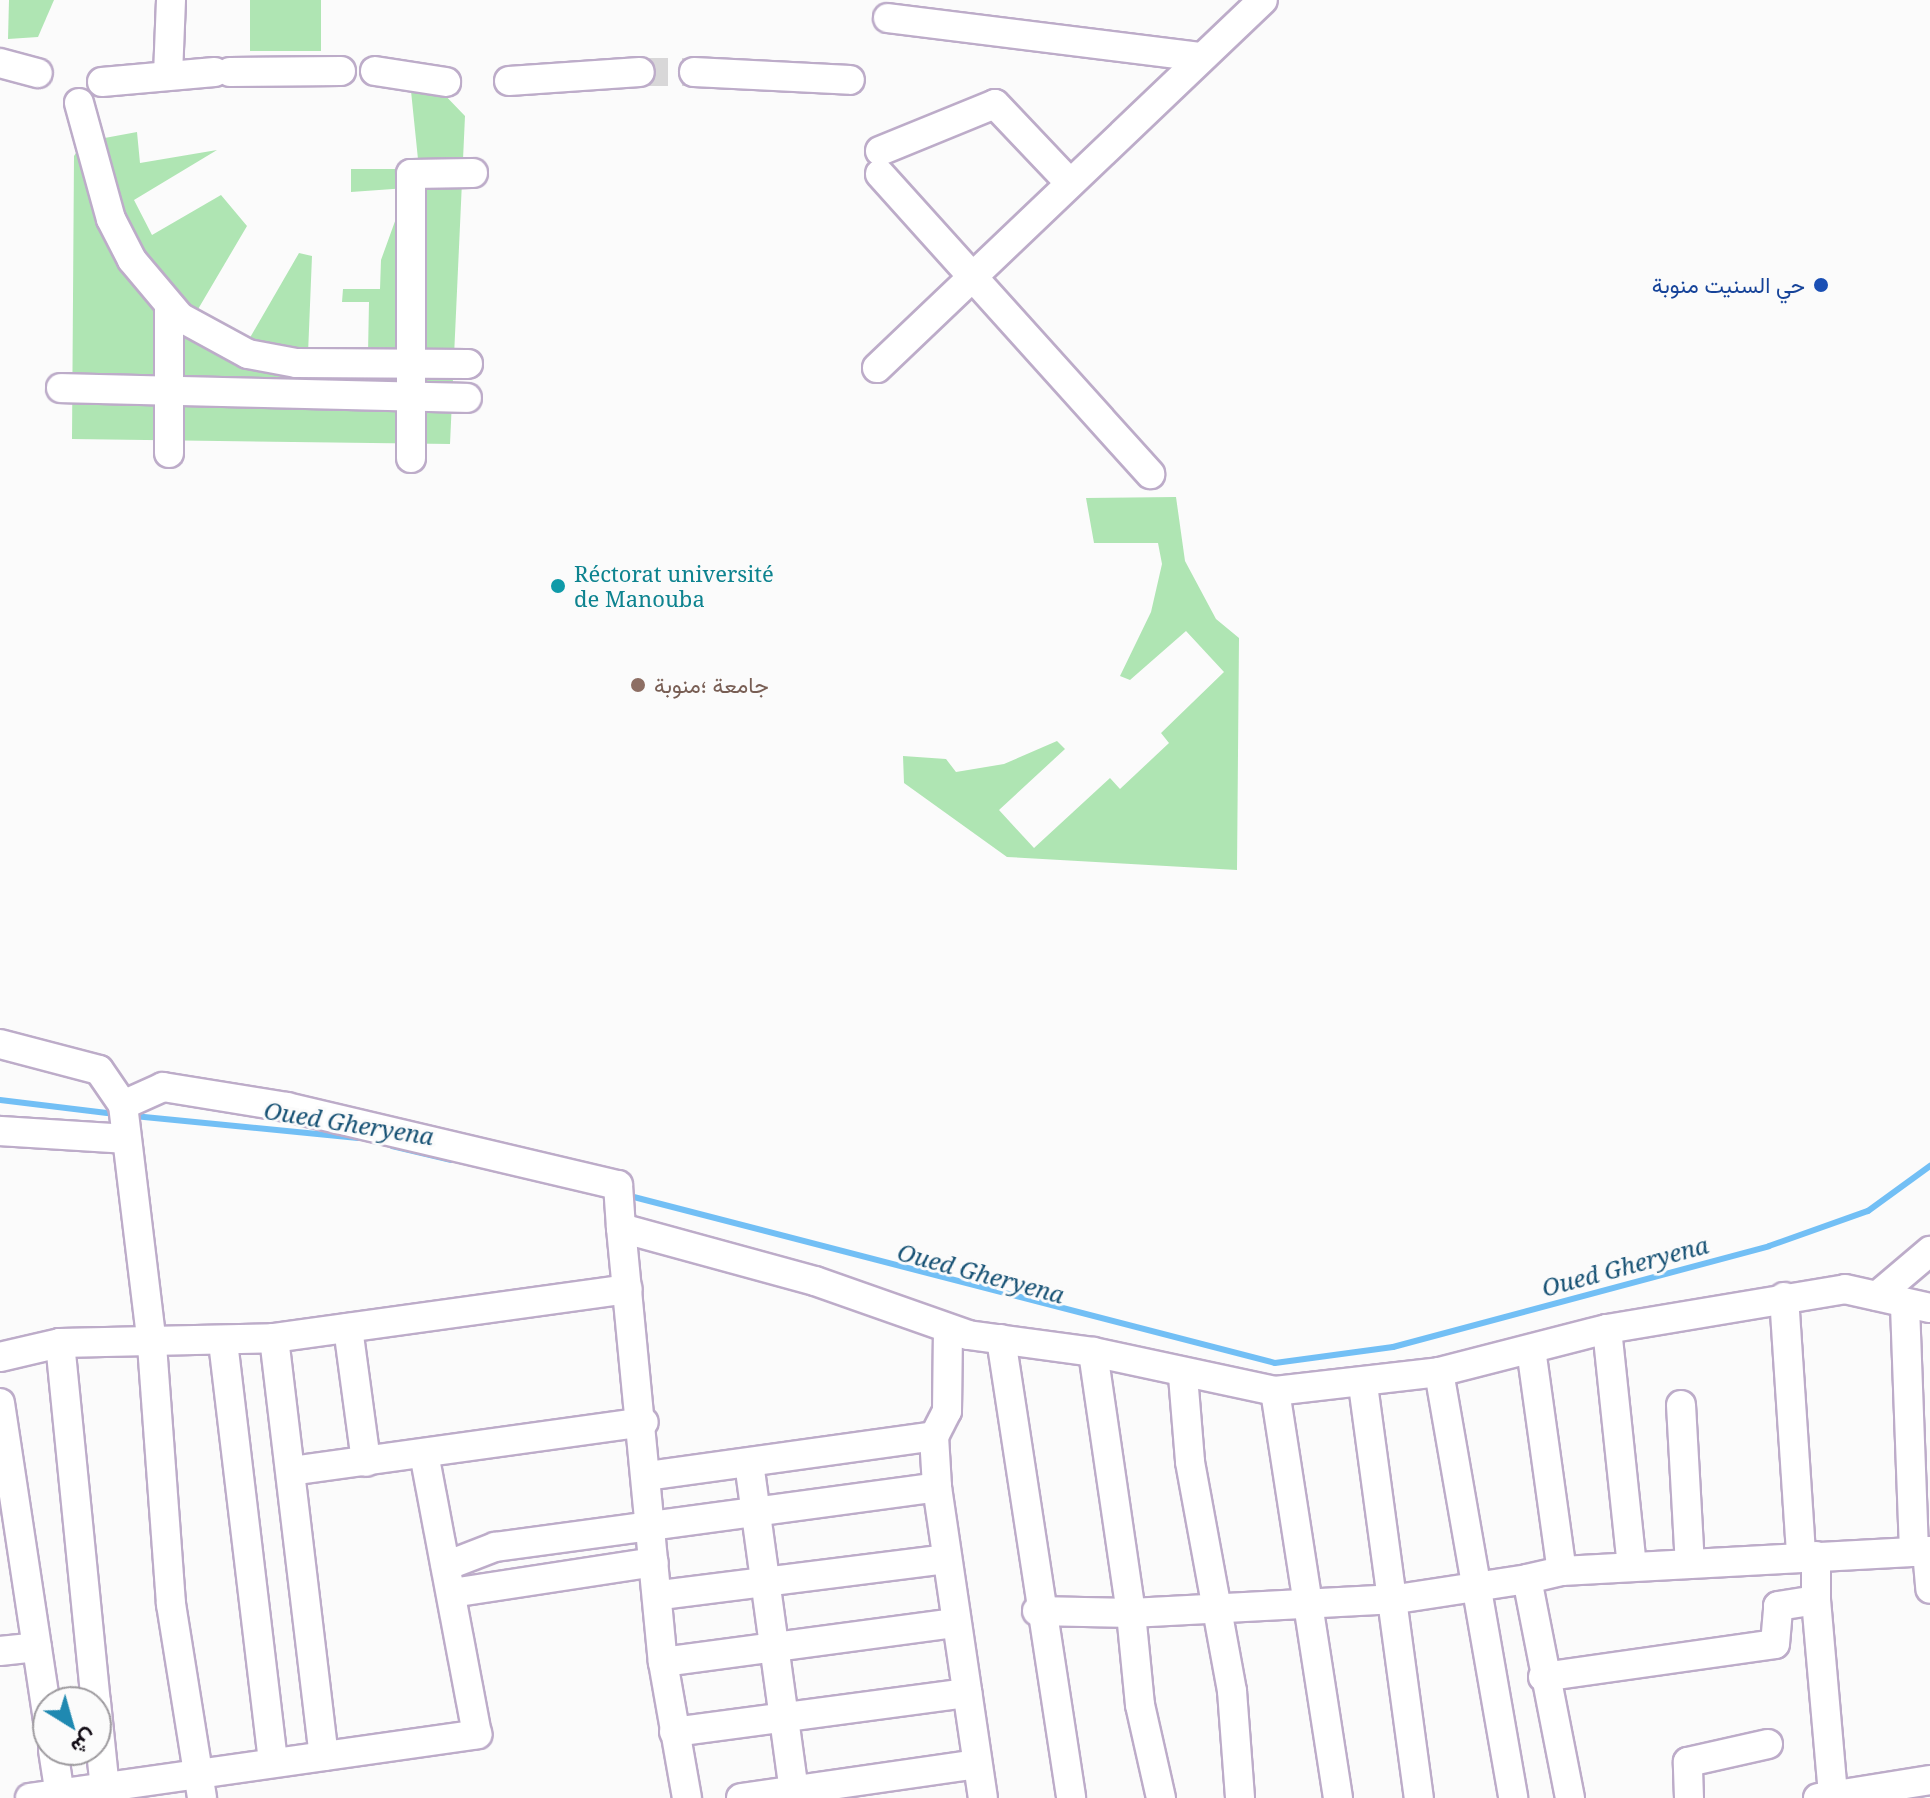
<!DOCTYPE html>
<html>
<head>
<meta charset="utf-8">
<style>
  body { margin:0 }
  #map { position:relative; width:1930px; height:1798px; overflow:hidden; background:#fbfbfb; font-family:"Noto Serif",Vazirmatn,serif }
  div>[style] { position:absolute }
  [style*='--x'] { left:calc(var(--x)*1px); top:calc(var(--y)*1px); width:calc(var(--w)*1px); rotate:calc(var(--a)*1deg) }
  .green>* { inset:0; background:#afe5b3; transform-origin:0 0 }
  .stream>* { height:6px; margin:-3px; padding:0 3px; transform-origin:3px; border-radius:3px; background:#72bff5 }
  .minor-tunnel>* { height:28px; margin-top:-14px; transform-origin:0; background:repeating-linear-gradient(90deg,#d8d7d8 0 28px,transparent 0 42px) }
  .roads { filter:drop-shadow(2px 0 #bdacc9) drop-shadow(-2px 0 #bdacc9) drop-shadow(0 2px #bdacc9) drop-shadow(0 -2px #bdacc9) }
  .minor>* { height:28px; margin:-14px; padding:0 14px; transform-origin:14px; border-radius:14px; background:#fff }
  .dots>* { width:22px; height:22px; translate:-50% -50%; box-sizing:border-box; border:4px solid #fbfbfb; border-radius:50% }
  span { translate:-50% -50%; white-space:nowrap; text-align:center; line-height:1.15; -webkit-text-stroke:6px #fbfbfb; paint-order:stroke }
  .transit-label { font-size:22px; color:#164399 }
  .right { translate:-100% -50%; text-align:right }
  .culture-label { font-size:22px; color:#0d838f }
  .left { translate:0 -50%; text-align:left }
  .education-label { font-size:22px; color:#785e54 }
  .water-label { font-size:24px; color:#165174; font-style:italic }
  .north { position:absolute; left:32px; top:1686px; width:80px; height:80px; box-sizing:border-box; background:#fbfbfb; border:2px solid #9e9b9f; border-radius:50%; rotate:143deg; font-size:22px; font-weight:700; line-height:32px; text-align:center; color:#120c15 }
  .north::after { content:''; display:block; margin:auto; width:28px; height:36px; background:#1f89b1; clip-path:polygon(50% 0,100% 100%,50% 72%,0 100%) }
</style>
</head>
<body>
<div id="map">
  <div class="green">
    <i style="clip-path:polygon(9px 0,54px 0,38px 37px,8px 39px)"></i>
    <i style="left:250px;top:0;width:71px;height:51px"></i>
    <i style="clip-path:polygon(439px 89px,465px 116px,450px 444px,72px 439px,74px 156px,83px 142px,137px 132px,140px 163px,217px 150px,134px 200px,152px 235px,221px 195px,247px 226px,194px 316px,248px 341px,299px 253px,312px 256px,308px 354px,368px 353px,369px 302px,342px 302px,343px 289px,380px 289px,381px 260px,407px 188px,351px 192px,351px 169px,419px 169px,411px 91px)"></i>
    <i style="clip-path:polygon(1176px 497px,1185px 561px,1216px 619px,1239px 638px,1237px 870px,1007px 857px,904px 783px,903px 756px,946px 759px,956px 772px,1004px 764px,1057px 741px,1065px 749px,999px 810px,1034px 848px,1110px 778px,1120px 789px,1169px 743px,1161px 733px,1224px 672px,1186px 631px,1130px 680px,1120px 676px,1151px 612px,1162px 564px,1158px 543px,1094px 543px,1086px 498px)"></i>
  </div>
  <div class="stream">
    <i style="--x:0;--y:1100;--w:116;--a:6.9"></i>
    <i style="--x:134;--y:1116;--w:225;--a:5.6"></i>
    <i style="--x:392;--y:1146;--w:61;--a:13.3"></i>
    <i style="--x:626;--y:1195;--w:670;--a:14.51"></i>
    <i style="--x:1275;--y:1363;--w:119;--a:-7.7"></i>
    <i style="--x:1393;--y:1347;--w:389;--a:-15"></i>
    <i style="--x:1769;--y:1246;--w:105;--a:-19.5"></i>
    <i style="--x:1868;--y:1211;--w:77;--a:-36"></i>
  </div>
  <div class="minor-tunnel">
    <i style="--x:640;--y:72;--w:54;--a:0"></i>
  </div>
  <div class="roads">
    <div class="minor">
      <i style="--x:888;--y:18;--w:314;--a:7.1"></i>
      <i style="--x:0;--y:63;--w:39;--a:15"></i>
      <i style="--x:375;--y:71;--w:72;--a:8.8"></i>
      <i style="--x:230;--y:72;--w:111;--a:-0.5"></i>
      <i style="--x:694;--y:72;--w:156;--a:2.9"></i>
      <i style="--x:168;--y:75;--w:75;--a:-87.7"></i>
      <i style="--x:509;--y:81;--w:131;--a:-3.9"></i>
      <i style="--x:102;--y:82;--w:113;--a:-5.1"></i>
      <i style="--x:79;--y:103;--w:120;--a:74.6"></i>
      <i style="--x:111;--y:219;--w:46;--a:62.9"></i>
      <i style="--x:132;--y:260;--w:75;--a:49.9"></i>
      <i style="--x:180;--y:317;--w:77;--a:28.6"></i>
      <i style="--x:248;--y:354;--w:49;--a:10.6"></i>
      <i style="--x:296;--y:363;--w:172;--a:0.3"></i>
      <i style="--x:880;--y:151;--w:124;--a:-22.2"></i>
      <i style="--x:995;--y:104;--w:109;--a:46.5"></i>
      <i style="--x:880;--y:174;--w:404;--a:48"></i>
      <i style="--x:169;--y:306;--w:147;--a:90"></i>
      <i style="--x:877;--y:368;--w:533;--a:-43.63"></i>
      <i style="--x:61;--y:388;--w:406;--a:1.4"></i>
      <i style="--x:411;--y:458;--w:284;--a:-90"></i>
      <i style="--x:411;--y:174;--w:62;--a:-0.9"></i>
      <i style="--x:0;--y:1044;--w:102;--a:14.7"></i>
      <i style="--x:99;--y:1070;--w:42;--a:55.6"></i>
      <i style="--x:123;--y:1105;--w:242;--a:83.1"></i>
      <i style="--x:152;--y:1345;--w:260;--a:85.8"></i>
      <i style="--x:171;--y:1604;--w:196;--a:80.9"></i>
      <i style="--x:123;--y:1105;--w:44;--a:-24.2"></i>
      <i style="--x:163;--y:1087;--w:126;--a:9.2"></i>
      <i style="--x:287;--y:1107;--w:340;--a:13.3"></i>
      <i style="--x:618;--y:1185;--w:43;--a:86"></i>
      <i style="--x:621;--y:1228;--w:201;--a:15.3"></i>
      <i style="--x:815;--y:1281;--w:162;--a:19.4"></i>
      <i style="--x:968;--y:1335;--w:126;--a:7.7"></i>
      <i style="--x:1093;--y:1352;--w:186;--a:12.1"></i>
      <i style="--x:1275;--y:1391;--w:165;--a:-6.6"></i>
      <i style="--x:1439;--y:1372;--w:173;--a:-14.4"></i>
      <i style="--x:1607;--y:1329;--w:241;--a:-9.5"></i>
      <i style="--x:1845;--y:1289;--w:87;--a:12.6"></i>
      <i style="--x:0;--y:1131;--w:126;--a:3.6"></i>
      <i style="--x:621;--y:1228;--w:436;--a:84.5"></i>
      <i style="--x:663;--y:1662;--w:138;--a:80"></i>
      <i style="--x:1877;--y:1296;--w:70;--a:-40.3"></i>
      <i style="--x:1784;--y:1297;--w:260;--a:86.2"></i>
      <i style="--x:1905;--y:1306;--w:246;--a:87.9"></i>
      <i style="--x:348;--y:1328;--w:135;--a:82.3"></i>
      <i style="--x:1607;--y:1329;--w:239;--a:84"></i>
      <i style="--x:948;--y:1330;--w:81;--a:90.7"></i>
      <i style="--x:947;--y:1411;--w:28;--a:117"></i>
      <i style="--x:934;--y:1436;--w:51;--a:86.6"></i>
      <i style="--x:937;--y:1487;--w:314;--a:81.6"></i>
      <i style="--x:274;--y:1338;--w:421;--a:83.2"></i>
      <i style="--x:1001;--y:1339;--w:464;--a:81.3"></i>
      <i style="--x:223;--y:1342;--w:423;--a:83.2"></i>
      <i style="--x:60;--y:1343;--w:361;--a:84.3"></i>
      <i style="--x:1531;--y:1349;--w:224;--a:82.1"></i>
      <i style="--x:0;--y:1357;--w:62;--a:-13.1"></i>
      <i style="--x:60;--y:1343;--w:214;--a:-1.3"></i>
      <i style="--x:274;--y:1338;--w:357;--a:-7.9"></i>
      <i style="--x:1439;--y:1372;--w:432;--a:80.1"></i>
      <i style="--x:1183;--y:1376;--w:86;--a:85.3"></i>
      <i style="--x:1190;--y:1462;--w:233;--a:79.6"></i>
      <i style="--x:1232;--y:1691;--w:107;--a:85.7"></i>
      <i style="--x:1363;--y:1385;--w:417;--a:82.3"></i>
      <i style="--x:1275;--y:1391;--w:412;--a:81.2"></i>
      <i style="--x:0;--y:1403;--w:320;--a:81.4"></i>
      <i style="--x:1681;--y:1405;--w:159;--a:86.8"></i>
      <i style="--x:749;--y:1463;--w:338;--a:82.2"></i>
      <i style="--x:291;--y:1471;--w:356;--a:-7.9"></i>
      <i style="--x:647;--y:1476;--w:290;--a:-7.9"></i>
      <i style="--x:1927;--y:1551;--w:38;--a:85"></i>
      <i style="--x:446;--y:1566;--w:53;--a:-21.2"></i>
      <i style="--x:495;--y:1547;--w:446;--a:-7.7"></i>
      <i style="--x:452;--y:1593;--w:204;--a:-8.7"></i>
      <i style="--x:661;--y:1595;--w:287;--a:-7.2"></i>
      <i style="--x:1816;--y:1600;--w:196;--a:85"></i>
      <i style="--x:1037;--y:1611;--w:94;--a:1.2"></i>
      <i style="--x:1131;--y:1613;--w:264;--a:-98.3"></i>
      <i style="--x:0;--y:1651;--w:37;--a:-6"></i>
      <i style="--x:663;--y:1662;--w:295;--a:-7.6"></i>
      <i style="--x:1543;--y:1677;--w:234;--a:-8.1"></i>
      <i style="--x:1775;--y:1644;--w:38;--a:-85"></i>
      <i style="--x:1778;--y:1606;--w:38;--a:-9"></i>
      <i style="--x:1816;--y:1600;--w:44;--a:-90"></i>
      <i style="--x:96;--y:1702;--w:87;--a:84.1"></i>
      <i style="--x:674;--y:1732;--w:296;--a:-7.6"></i>
      <i style="--x:53;--y:1750;--w:46;--a:81.2"></i>
      <i style="--x:30;--y:1798;--w:452;--a:-8.1"></i>
      <i style="--x:477;--y:1734;--w:285;--a:-100.7"></i>
      <i style="--x:741;--y:1798;--w:238;--a:-8.2"></i>
      <i style="--x:1161;--y:1798;--w:95;--a:-102.7"></i>
      <i style="--x:1140;--y:1705;--w:92;--a:-95.6"></i>
      <i style="--x:1131;--y:1613;--w:266;--a:-3"></i>
      <i style="--x:1397;--y:1599;--w:132;--a:-8.7"></i>
      <i style="--x:1570;--y:1798;--w:223;--a:-101.1"></i>
      <i style="--x:1527;--y:1579;--w:36;--a:-13"></i>
      <i style="--x:1562;--y:1571;--w:369;--a:-3.1"></i>
      <i style="--x:1689;--y:1798;--w:36;--a:-92"></i>
      <i style="--x:1688;--y:1762;--w:82;--a:-12.7"></i>
      <i style="--x:1818;--y:1798;--w:113;--a:-9.1"></i>
    </div>
  </div>
  <div class="dots">
    <i style="left:1821px;top:285px;background:#1a4fb4"></i>
    <i style="left:558px;top:586px;background:#0f9aa8"></i>
    <i style="left:638px;top:685px;background:#8d6e63"></i>
  </div>
  <div class="transit-label">
    <span class="right" style="left:1805px;top:285px">حي السنيت منوبة</span>
  </div>
  <div class="culture-label">
    <span class="left" style="left:574px;top:586px">Réctorat université<br>de Manouba</span>
  </div>
  <div class="education-label">
    <span class="left" style="left:654px;top:685px">جامعة ؛منوبة</span>
  </div>
  <div class="water-label">
    <span style="left:349px;top:1123px;rotate:9deg">Oued Gheryena</span>
    <span style="left:1625px;top:1266px;rotate:-15deg">Oued Gheryena</span>
    <span style="left:981px;top:1273px;rotate:15deg">Oued Gheryena</span>
  </div>
  <div class="north">ش</div>
</div>
</body>
</html>
